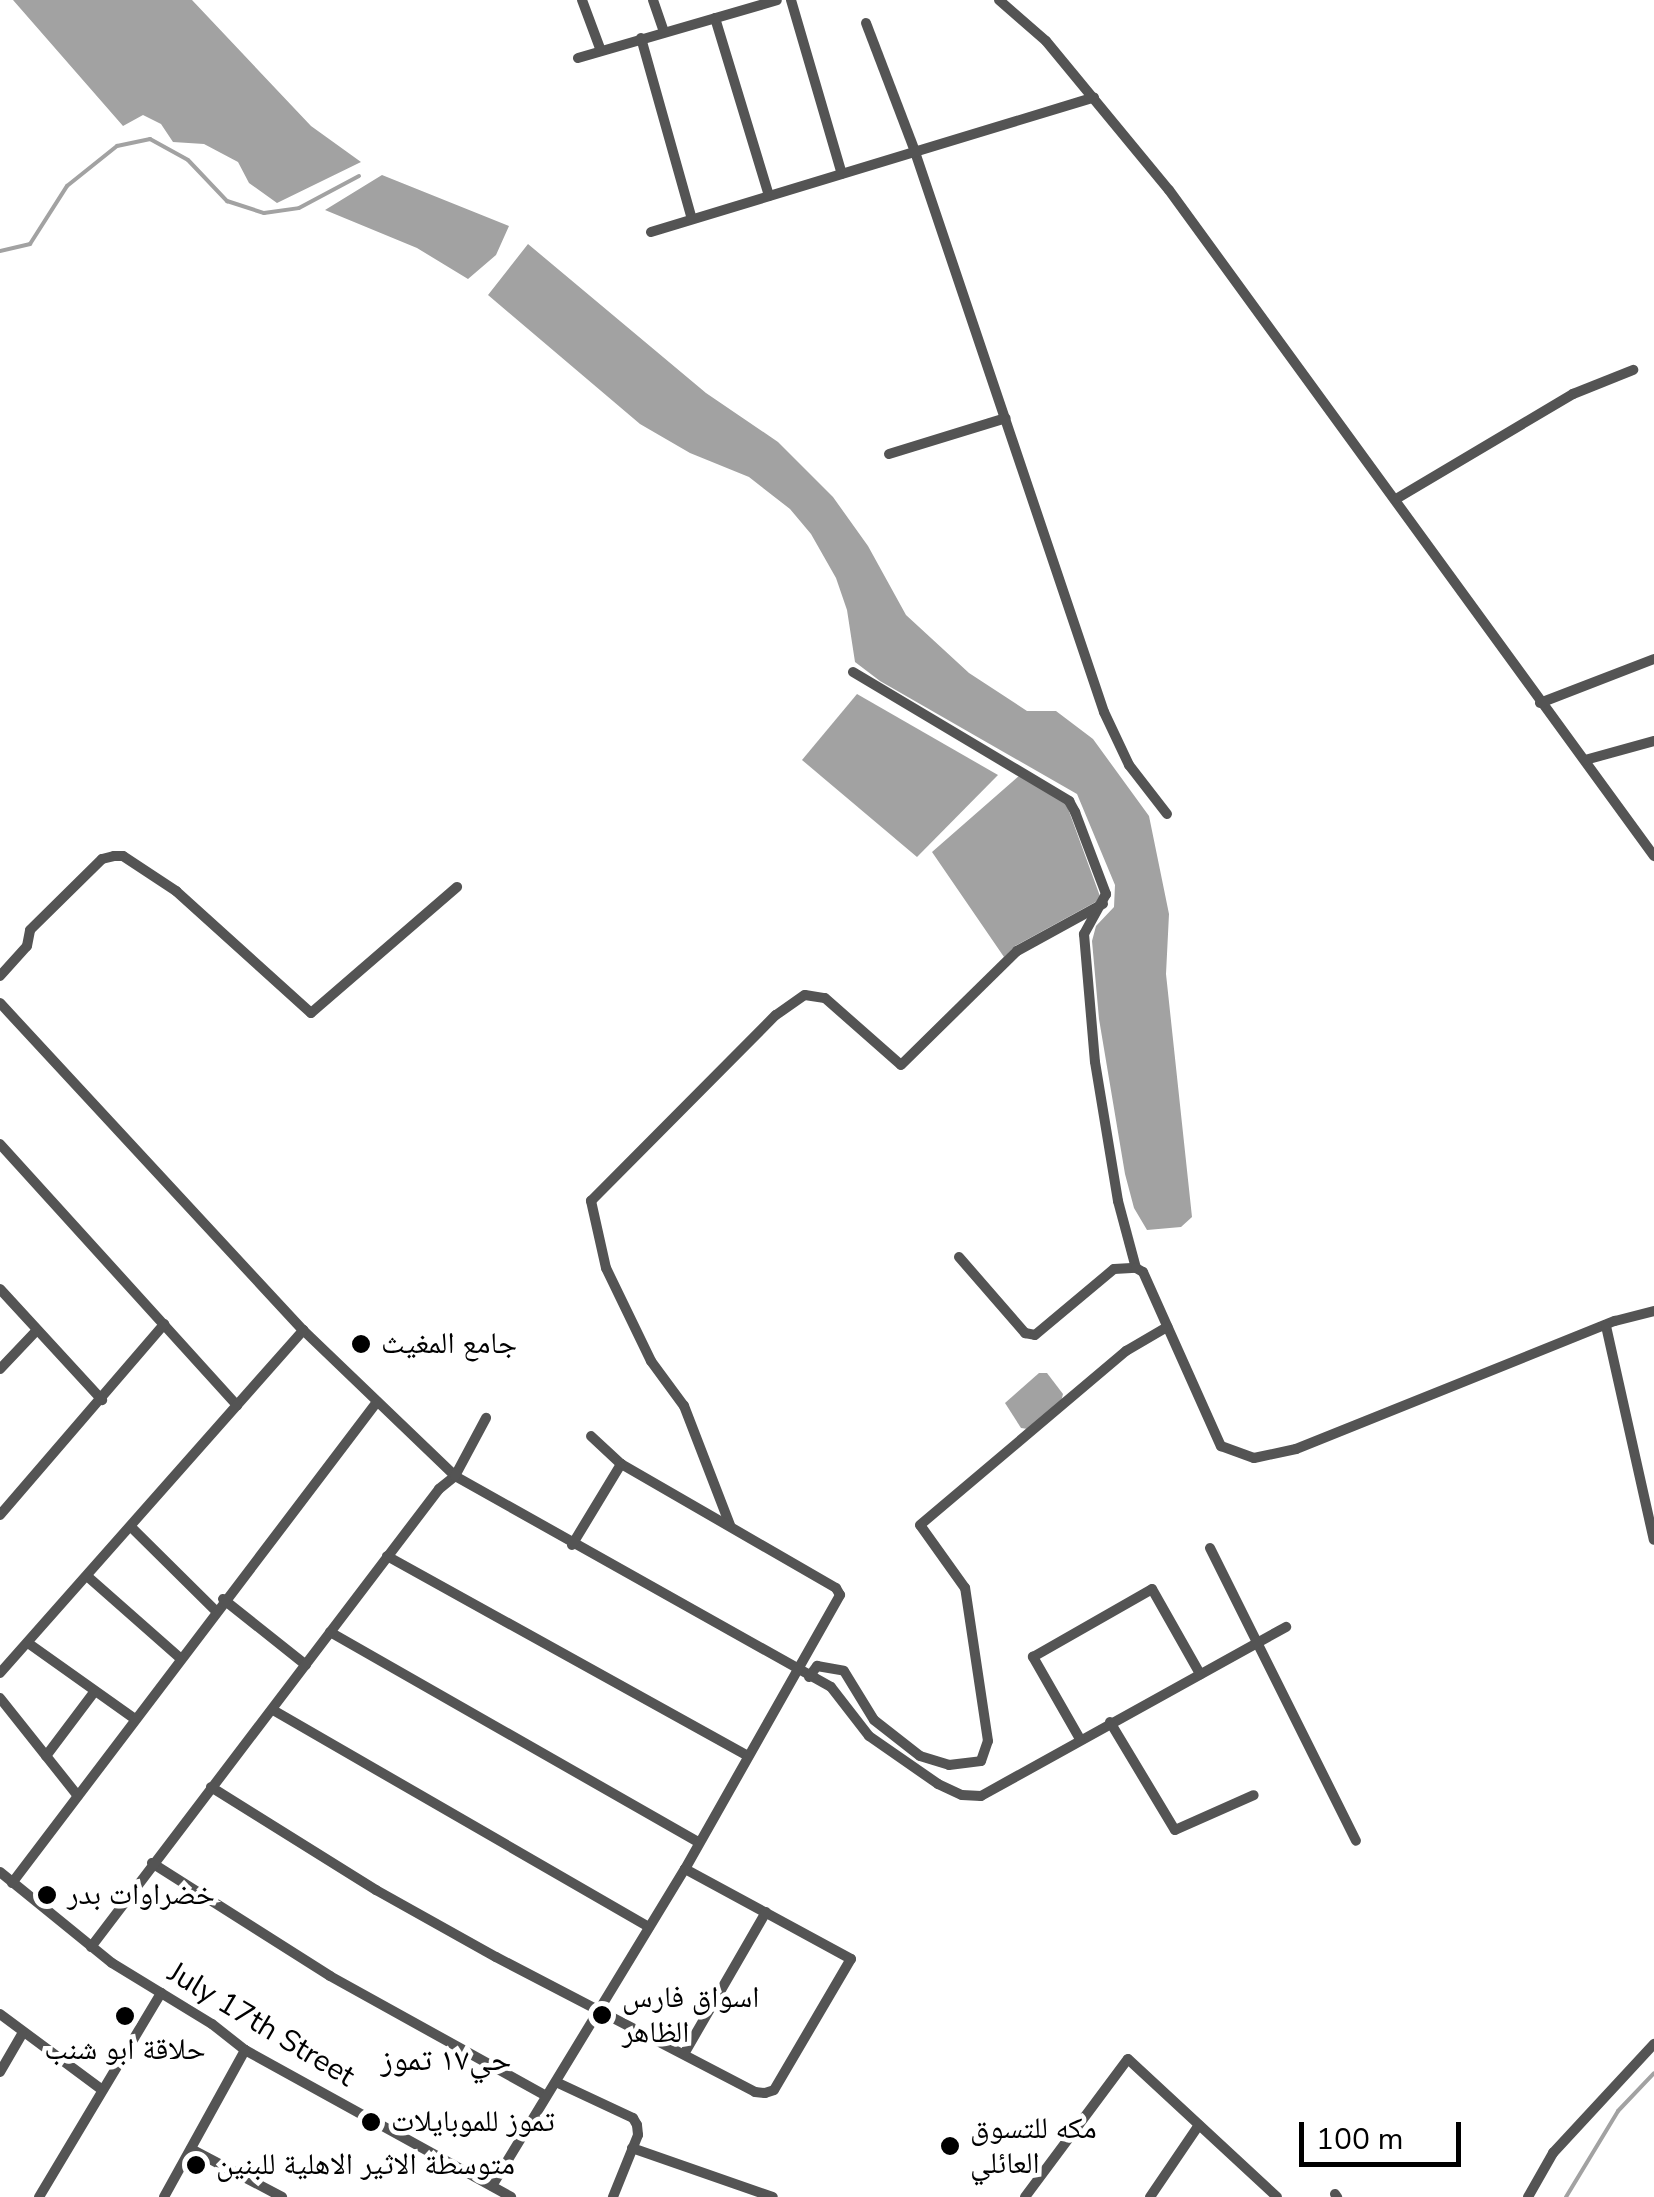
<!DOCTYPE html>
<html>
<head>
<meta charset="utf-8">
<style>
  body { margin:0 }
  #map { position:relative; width:1654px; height:2197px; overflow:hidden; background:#fff; font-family:"Nunito Sans","Noto Naskh Arabic",sans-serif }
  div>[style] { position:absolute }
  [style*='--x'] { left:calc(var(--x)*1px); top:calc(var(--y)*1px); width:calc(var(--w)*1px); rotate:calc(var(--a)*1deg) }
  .water>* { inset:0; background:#a2a2a2 }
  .stream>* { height:4px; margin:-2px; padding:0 2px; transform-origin:2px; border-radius:2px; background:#a2a2a2 }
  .minor>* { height:10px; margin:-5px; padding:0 5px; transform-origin:5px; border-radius:5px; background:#545454 }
  .dots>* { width:28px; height:28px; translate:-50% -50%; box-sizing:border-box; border:5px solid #fff; border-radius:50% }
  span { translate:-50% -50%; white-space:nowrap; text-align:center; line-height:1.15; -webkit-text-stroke:9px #fff; paint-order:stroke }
  .poi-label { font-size:30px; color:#000 }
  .left { translate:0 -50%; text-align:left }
  .street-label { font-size:30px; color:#000 }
  .neighbourhood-label { font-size:32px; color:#000 }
  .scale { position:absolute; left:1299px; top:2122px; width:162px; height:45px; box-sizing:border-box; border:5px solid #000; border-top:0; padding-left:12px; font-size:30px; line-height:35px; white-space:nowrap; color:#000; -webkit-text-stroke:8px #fff; paint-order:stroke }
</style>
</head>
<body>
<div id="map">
  <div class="water">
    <i style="clip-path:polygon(13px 0,192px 0,311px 126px,361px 162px,277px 203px,249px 183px,238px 162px,204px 144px,173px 142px,161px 124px,143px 115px,123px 126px)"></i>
    <i style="clip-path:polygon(382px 175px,509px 226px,496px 255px,468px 279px,417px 248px,325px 210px)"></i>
    <i style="clip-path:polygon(528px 244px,706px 393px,778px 442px,833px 497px,868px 546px,906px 615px,969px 673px,1027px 711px,1056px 711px,1093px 739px,1149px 816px,1169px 914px,1166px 974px,1192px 1217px,1181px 1227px,1147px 1230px,1134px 1208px,1125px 1174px,1099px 1019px,1092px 941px,1096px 926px,1114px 907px,1115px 885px,1077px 794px,880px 681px,855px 662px,847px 610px,836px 578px,811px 534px,790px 509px,749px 477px,690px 453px,640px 424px,488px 295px)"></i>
    <i style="clip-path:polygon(857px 694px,998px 775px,917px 857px,802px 760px)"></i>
    <i style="clip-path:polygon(1020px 775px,1066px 803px,1101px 899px,1015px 946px,1004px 957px,932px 852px)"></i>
    <i style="clip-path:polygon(1039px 1373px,1047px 1373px,1063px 1394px,1061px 1402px,1028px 1429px,1021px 1428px,1005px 1403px)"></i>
  </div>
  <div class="stream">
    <i style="--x:0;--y:251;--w:31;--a:-13"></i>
    <i style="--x:30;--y:244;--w:69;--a:-57.5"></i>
    <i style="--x:67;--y:186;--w:64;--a:-38.7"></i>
    <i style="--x:117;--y:146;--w:34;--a:-12"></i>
    <i style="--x:150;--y:139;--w:43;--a:28.9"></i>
    <i style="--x:188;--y:160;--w:57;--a:46.4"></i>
    <i style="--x:227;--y:201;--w:39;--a:18"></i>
    <i style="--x:264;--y:213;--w:35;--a:-8"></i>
    <i style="--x:299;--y:208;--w:68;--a:-28.1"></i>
    <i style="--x:1566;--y:2197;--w:100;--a:-58.8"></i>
    <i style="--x:1618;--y:2111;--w:52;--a:-46.5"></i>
  </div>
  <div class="minor">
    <i style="--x:582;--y:0;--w:54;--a:69.6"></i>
    <i style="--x:653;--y:0;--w:34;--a:71"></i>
    <i style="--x:791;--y:0;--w:181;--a:73.7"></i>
    <i style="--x:999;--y:0;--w:62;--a:41.1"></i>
    <i style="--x:1046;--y:41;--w:193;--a:50.5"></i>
    <i style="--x:1169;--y:190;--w:824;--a:53.94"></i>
    <i style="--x:715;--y:18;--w:186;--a:73.1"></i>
    <i style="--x:866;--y:23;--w:135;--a:69.1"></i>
    <i style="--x:914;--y:149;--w:594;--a:71.35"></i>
    <i style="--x:1104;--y:712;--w:59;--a:64.7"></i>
    <i style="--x:1129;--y:765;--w:62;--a:52.2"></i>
    <i style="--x:641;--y:38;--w:188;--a:74.3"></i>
    <i style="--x:578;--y:58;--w:207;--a:-16.2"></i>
    <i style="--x:651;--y:232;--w:463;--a:-16.9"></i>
    <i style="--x:889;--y:454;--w:122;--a:-17.1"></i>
    <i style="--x:1396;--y:499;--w:206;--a:-30.7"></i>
    <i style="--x:1573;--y:394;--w:65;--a:-21.8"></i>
    <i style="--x:853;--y:672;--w:252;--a:30.8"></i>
    <i style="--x:1069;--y:801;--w:13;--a:61"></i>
    <i style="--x:1075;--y:812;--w:88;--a:69.3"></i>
    <i style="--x:1106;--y:894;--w:46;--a:118.8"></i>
    <i style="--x:1084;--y:934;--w:128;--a:85.1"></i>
    <i style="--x:1095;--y:1062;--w:141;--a:80.6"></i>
    <i style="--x:1118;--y:1201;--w:69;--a:75"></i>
    <i style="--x:1540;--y:703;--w:122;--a:-21.1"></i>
    <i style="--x:1585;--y:760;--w:72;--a:-15.4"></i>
    <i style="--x:0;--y:976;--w:40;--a:-48"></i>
    <i style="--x:27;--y:946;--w:16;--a:-79"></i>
    <i style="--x:30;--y:930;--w:101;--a:-44.6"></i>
    <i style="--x:102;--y:859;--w:12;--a:-14"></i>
    <i style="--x:114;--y:856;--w:9;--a:0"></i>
    <i style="--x:123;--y:856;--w:64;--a:33.4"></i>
    <i style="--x:176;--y:891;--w:182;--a:42.1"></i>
    <i style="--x:311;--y:1013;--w:193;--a:-40.8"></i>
    <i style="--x:0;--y:1003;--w:446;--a:47.2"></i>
    <i style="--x:303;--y:1330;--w:211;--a:43.8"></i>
    <i style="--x:455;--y:1476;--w:431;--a:29.3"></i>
    <i style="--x:831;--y:1687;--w:62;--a:52.2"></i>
    <i style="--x:869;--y:1736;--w:84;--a:34.8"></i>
    <i style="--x:938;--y:1784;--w:26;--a:25"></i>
    <i style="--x:962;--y:1795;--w:19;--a:3"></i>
    <i style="--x:981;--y:1796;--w:349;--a:-29"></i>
    <i style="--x:0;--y:1144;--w:353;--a:47.8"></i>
    <i style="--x:959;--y:1257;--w:101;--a:49"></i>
    <i style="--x:1025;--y:1333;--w:10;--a:11"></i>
    <i style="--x:1035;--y:1335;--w:103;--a:-39.9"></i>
    <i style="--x:1114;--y:1269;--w:22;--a:-3"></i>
    <i style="--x:1136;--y:1268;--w:8;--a:30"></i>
    <i style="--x:1143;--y:1272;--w:191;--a:65.9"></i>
    <i style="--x:1221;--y:1446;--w:35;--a:20"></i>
    <i style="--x:1254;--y:1458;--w:43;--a:-12.1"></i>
    <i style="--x:1296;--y:1449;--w:344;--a:-21.9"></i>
    <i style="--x:1615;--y:1321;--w:40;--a:-14.4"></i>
    <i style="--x:0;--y:1289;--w:151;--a:47.4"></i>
    <i style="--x:1606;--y:1326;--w:219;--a:77.4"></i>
    <i style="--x:0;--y:1369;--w:54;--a:-46.5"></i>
    <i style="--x:0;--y:1515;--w:252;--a:-49.3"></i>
    <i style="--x:730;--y:1525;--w:128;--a:-111.1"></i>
    <i style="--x:684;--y:1406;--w:56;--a:-126.3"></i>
    <i style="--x:651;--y:1361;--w:103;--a:-115.8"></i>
    <i style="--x:606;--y:1268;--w:69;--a:-102.6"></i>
    <i style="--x:591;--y:1201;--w:262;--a:-45.2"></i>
    <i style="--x:776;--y:1015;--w:35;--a:-35"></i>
    <i style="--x:805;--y:995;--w:20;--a:9"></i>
    <i style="--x:825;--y:998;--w:101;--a:41.4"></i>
    <i style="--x:901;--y:1065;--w:163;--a:-44.5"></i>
    <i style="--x:1017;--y:951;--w:98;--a:-28.7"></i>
    <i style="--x:131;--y:1527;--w:118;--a:44.7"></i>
    <i style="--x:572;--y:1545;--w:95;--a:-58.8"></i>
    <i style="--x:1210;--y:1548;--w:327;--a:63.5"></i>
    <i style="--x:387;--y:1556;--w:413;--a:29"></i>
    <i style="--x:87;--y:1576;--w:124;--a:41.4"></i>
    <i style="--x:223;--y:1599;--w:106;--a:38.5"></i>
    <i style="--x:330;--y:1632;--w:422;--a:29.7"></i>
    <i style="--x:28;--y:1643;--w:131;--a:35.4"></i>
    <i style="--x:0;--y:1673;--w:458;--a:-48.5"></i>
    <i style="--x:809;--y:1677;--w:14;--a:-54"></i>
    <i style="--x:817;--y:1666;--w:27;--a:10"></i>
    <i style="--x:844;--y:1671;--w:57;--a:58.5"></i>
    <i style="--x:874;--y:1720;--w:58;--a:38"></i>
    <i style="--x:920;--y:1756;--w:30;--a:17"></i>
    <i style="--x:949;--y:1765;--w:32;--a:-7"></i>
    <i style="--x:981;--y:1761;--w:21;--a:-71"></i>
    <i style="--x:988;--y:1741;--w:155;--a:-98.5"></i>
    <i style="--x:965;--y:1588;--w:77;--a:-125.5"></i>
    <i style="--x:920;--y:1525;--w:270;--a:-40.2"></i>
    <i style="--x:1126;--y:1351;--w:48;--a:-30.3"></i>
    <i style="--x:0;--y:1698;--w:125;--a:51.5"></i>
    <i style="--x:273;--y:1710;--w:434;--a:30"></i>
    <i style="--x:1110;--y:1722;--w:126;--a:59"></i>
    <i style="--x:1175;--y:1830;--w:86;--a:-23.9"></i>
    <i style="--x:1080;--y:1739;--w:95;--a:-119.8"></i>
    <i style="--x:1033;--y:1657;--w:137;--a:-29.7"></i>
    <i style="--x:1152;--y:1589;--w:98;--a:60.5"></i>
    <i style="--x:46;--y:1756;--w:81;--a:-53"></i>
    <i style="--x:211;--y:1787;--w:195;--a:32"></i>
    <i style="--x:376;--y:1890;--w:137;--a:29.2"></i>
    <i style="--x:496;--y:1957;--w:292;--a:27.5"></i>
    <i style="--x:755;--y:2092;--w:10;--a:6"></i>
    <i style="--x:765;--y:2093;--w:9;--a:-18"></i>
    <i style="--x:774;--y:2090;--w:152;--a:-59.6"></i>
    <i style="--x:851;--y:1959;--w:189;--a:-151.5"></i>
    <i style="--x:152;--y:1863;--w:211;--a:32.4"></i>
    <i style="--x:330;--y:1976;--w:246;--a:29"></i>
    <i style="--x:0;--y:1872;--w:144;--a:39.1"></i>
    <i style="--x:112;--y:1963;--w:117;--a:31.4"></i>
    <i style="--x:212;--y:2024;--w:42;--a:38.2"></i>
    <i style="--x:245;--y:2050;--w:304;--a:28.9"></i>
    <i style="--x:12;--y:1883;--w:604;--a:-52.81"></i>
    <i style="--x:91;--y:1947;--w:575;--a:-52.77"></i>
    <i style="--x:439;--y:1489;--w:21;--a:-39"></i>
    <i style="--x:455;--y:1476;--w:66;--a:-61.9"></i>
    <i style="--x:0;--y:2014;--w:126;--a:36.6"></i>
    <i style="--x:684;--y:2054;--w:164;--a:-60"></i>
    <i style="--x:0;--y:2072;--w:44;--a:-59.9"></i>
    <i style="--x:556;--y:2082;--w:85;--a:25.1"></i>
    <i style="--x:633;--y:2118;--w:8;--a:60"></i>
    <i style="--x:637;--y:2125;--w:10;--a:84"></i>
    <i style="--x:638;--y:2135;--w:67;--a:112"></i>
    <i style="--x:632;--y:2148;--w:149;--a:19.2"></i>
    <i style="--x:191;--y:2149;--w:103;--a:27.8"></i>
    <i style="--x:492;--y:2186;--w:371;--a:-58.7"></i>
    <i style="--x:685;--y:1869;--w:315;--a:-60.5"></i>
    <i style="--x:840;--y:1595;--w:8;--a:-120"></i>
    <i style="--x:836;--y:1588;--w:248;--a:-150"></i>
    <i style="--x:621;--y:1464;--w:41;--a:-137"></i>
    <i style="--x:1335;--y:2194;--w:4;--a:56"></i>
    <i style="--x:39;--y:2197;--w:238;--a:-59.1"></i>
    <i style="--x:164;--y:2197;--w:168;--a:-61.1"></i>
    <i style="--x:1025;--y:2197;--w:172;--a:-53.3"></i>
    <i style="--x:1128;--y:2059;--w:203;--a:42.8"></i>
    <i style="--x:1150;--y:2197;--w:87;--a:-55.8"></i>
    <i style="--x:1528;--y:2197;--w:51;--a:-60.4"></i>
    <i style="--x:1553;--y:2153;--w:149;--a:-47.2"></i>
  </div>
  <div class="dots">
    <i style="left:361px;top:1344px;background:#000"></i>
    <i style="left:47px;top:1895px;background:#000"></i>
    <i style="left:602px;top:2015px;background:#000"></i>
    <i style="left:125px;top:2016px;background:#000"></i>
    <i style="left:371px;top:2122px;background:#000"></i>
    <i style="left:950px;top:2146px;background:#000"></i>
    <i style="left:196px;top:2165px;background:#000"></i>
  </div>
  <div class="poi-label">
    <span class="left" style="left:381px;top:1344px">جامع المغيث</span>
    <span class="left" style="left:67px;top:1895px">خضراوات بدر</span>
    <span class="left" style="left:622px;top:2015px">اسواق فارس<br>الظاهر</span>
    <span style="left:125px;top:2050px">حلاقة ابو شنب</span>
    <span class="left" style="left:391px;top:2122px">تموز للموبايلات</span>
    <span class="left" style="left:970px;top:2146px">مكه للتسوق<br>العائلي</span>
    <span class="left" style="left:216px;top:2165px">متوسطة الاثير الاهلية للبنين</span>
  </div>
  <div class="street-label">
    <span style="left:261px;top:2025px;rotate:31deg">July 17th Street</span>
  </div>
  <div class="neighbourhood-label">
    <span style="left:446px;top:2060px">حي۱۷ تموز</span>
  </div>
  <div class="scale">100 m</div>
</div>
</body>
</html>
